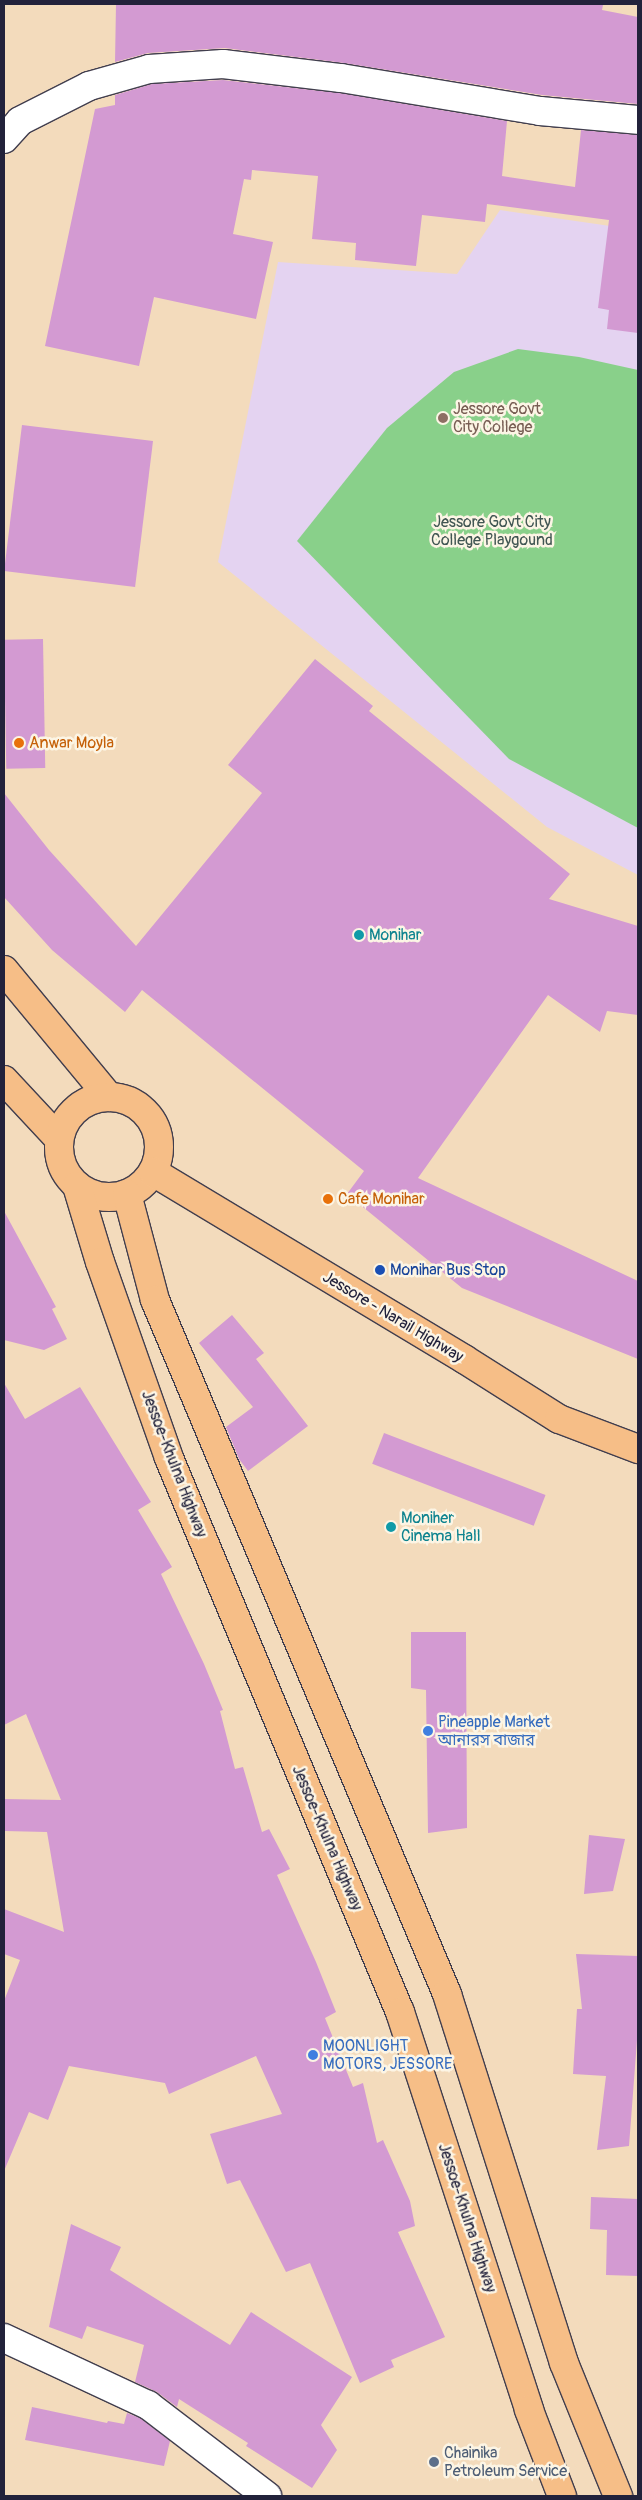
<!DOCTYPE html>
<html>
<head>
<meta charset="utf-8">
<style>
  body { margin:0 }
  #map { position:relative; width:642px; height:2500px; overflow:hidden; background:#f3dbbc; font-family:Pangolin,"Noto Sans Bengali",sans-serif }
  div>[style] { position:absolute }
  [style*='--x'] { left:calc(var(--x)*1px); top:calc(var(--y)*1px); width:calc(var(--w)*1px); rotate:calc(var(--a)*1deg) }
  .built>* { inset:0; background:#e4d3f1 }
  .green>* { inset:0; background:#89d08a }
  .building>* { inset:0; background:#d39ad2; transform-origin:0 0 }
  .roads { filter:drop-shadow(1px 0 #413e4e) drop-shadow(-1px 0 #413e4e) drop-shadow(0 1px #413e4e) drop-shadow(0 -1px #413e4e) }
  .minor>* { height:28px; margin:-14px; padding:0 14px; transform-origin:14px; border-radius:14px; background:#fff }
  .tertiary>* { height:28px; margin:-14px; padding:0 14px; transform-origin:14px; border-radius:14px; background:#fff }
  .trunk>* { height:28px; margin:-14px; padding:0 14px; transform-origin:14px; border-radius:14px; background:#f6be87 }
  .trunk>.ring { margin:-14px; padding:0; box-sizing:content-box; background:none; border:28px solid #f6be87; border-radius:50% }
  .dots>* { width:14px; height:14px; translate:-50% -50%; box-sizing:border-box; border:2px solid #fcf5e5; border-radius:50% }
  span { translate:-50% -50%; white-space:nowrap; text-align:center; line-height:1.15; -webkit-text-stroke:5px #fcf5e5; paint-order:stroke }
  .education-label { font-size:16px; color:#785e54 }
  .left { translate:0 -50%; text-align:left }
  .park-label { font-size:16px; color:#415653 }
  .food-label { font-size:16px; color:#c56008 }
  .culture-label { font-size:16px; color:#0d838f }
  .transit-label { font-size:16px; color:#164399 }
  .street-label { font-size:16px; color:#22223b }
  .shop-label { font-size:16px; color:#366cbe }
  .service-label { font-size:16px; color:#4e5e75 }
  .frame { position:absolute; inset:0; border:5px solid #22223b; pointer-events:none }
</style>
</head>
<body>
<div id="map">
  <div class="built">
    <i style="clip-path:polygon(500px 210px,638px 230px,638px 875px,547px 827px,218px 562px,278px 262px,457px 274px)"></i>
  </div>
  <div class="green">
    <i style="clip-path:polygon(518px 349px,579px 357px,638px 370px,638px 828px,509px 759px,297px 541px,387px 428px,454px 372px)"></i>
  </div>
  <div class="building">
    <i style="clip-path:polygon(116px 4px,603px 5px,602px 10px,638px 17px,638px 104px,542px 95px,344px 63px,225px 48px,148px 53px,115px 62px)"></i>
    <i style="clip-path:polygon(223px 80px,339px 93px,507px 121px,502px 176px,575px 187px,581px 130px,638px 135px,638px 333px,607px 329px,609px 310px,598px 308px,609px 220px,487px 204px,485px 222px,422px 215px,416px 266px,355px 260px,356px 243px,312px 239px,318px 176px,252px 170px,251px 180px,244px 179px,233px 234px,273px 242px,256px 319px,154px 297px,139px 366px,45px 346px,95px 109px,115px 105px,115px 95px,152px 84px)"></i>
    <i style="left:22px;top:425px;width:132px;height:147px;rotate:7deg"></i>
    <i style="left:43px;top:639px;width:129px;height:39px;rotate:89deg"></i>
    <i style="clip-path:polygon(315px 659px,373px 706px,369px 711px,570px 874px,549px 899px,638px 926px,638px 1015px,607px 1011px,600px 1032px,548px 995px,418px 1178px,638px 1281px,638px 1359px,462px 1288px,347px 1194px,364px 1171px,142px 990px,125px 1012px,52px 950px,4px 897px,4px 793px,49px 850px,136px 946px,262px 793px,228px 765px)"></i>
    <i style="clip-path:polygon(4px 1211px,56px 1307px,52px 1309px,67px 1339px,44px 1350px,4px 1340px)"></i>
    <i style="clip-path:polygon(232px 1315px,264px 1353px,256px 1359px,308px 1426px,248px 1471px,239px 1459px,226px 1427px,253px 1407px,199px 1343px)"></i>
    <i style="clip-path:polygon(4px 1383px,25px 1419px,80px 1387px,151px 1502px,138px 1510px,172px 1567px,161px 1574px,204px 1664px,223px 1710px,220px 1711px,235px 1769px,243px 1767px,262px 1832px,269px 1829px,290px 1869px,277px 1875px,316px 1962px,336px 2012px,325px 2018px,353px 2087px,363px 2083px,377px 2143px,383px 2140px,410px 2201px,415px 2226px,398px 2232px,445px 2337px,391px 2360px,394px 2367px,360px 2383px,310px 2263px,286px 2272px,240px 2180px,227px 2184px,210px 2134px,282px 2114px,256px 2056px,169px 2094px,165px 2083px,69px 2066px,48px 2120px,29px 2112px,4px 2171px,4px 2001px,20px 1960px,4px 1954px,4px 1909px,64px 1932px,47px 1832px,4px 1831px,4px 1799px,61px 1800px,26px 1714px,4px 1725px)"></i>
    <i style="left:384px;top:1433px;width:173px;height:33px;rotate:21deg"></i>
    <i style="clip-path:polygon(411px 1632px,466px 1632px,467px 1828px,428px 1833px,426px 1690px,411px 1688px)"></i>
    <i style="clip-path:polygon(589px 1835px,625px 1839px,613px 1891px,584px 1894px)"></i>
    <i style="clip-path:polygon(576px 1954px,638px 1956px,638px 2027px,629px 2146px,597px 2150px,606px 2076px,573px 2074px,577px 2009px,582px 2009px)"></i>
    <i style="clip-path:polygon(591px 2197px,638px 2199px,638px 2276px,606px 2275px,607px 2230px,590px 2229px)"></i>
    <i style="clip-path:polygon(71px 2224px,121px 2247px,110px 2270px,230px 2345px,251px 2312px,352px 2377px,321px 2425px,337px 2450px,312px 2488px,246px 2446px,248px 2443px,179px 2399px,177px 2407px,157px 2392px,135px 2382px,144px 2345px,87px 2326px,82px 2339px,49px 2327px)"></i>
    <i style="clip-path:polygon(32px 2407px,107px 2423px,108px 2421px,124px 2424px,127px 2413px,140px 2418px,170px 2441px,164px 2466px,25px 2440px)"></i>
  </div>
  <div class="roads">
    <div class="minor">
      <i style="--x:4;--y:139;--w:24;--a:-48"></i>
      <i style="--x:20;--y:121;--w:77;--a:-26.9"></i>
      <i style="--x:89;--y:86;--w:62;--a:-15.8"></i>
      <i style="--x:149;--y:69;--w:74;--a:-3.9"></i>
      <i style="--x:223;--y:64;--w:119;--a:6.8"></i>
      <i style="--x:341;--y:78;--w:202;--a:9.4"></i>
      <i style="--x:540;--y:111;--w:98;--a:5.2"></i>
    </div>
    <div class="tertiary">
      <i style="--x:4;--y:2338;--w:159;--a:25"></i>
      <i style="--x:148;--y:2405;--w:150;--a:37.4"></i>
    </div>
    <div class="trunk">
      <i style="--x:4;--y:970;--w:165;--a:50.4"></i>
      <i style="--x:4;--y:1080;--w:81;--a:47"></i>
      <i class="ring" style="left:59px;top:1097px;width:72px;height:72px"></i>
      <i style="--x:153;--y:1172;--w:363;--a:31"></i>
      <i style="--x:464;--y:1359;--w:112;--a:32.3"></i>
      <i style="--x:559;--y:1419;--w:85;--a:20.8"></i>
      <i style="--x:77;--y:1186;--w:79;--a:73.2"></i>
      <i style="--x:100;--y:1262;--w:208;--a:70.6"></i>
      <i style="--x:169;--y:1458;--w:600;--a:67.37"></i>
      <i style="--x:400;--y:2012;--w:418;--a:72"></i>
      <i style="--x:529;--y:2410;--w:92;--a:69"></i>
      <i style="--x:127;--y:1194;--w:110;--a:75.2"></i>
      <i style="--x:155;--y:1300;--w:753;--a:67.18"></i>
      <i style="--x:447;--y:1994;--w:387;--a:72.4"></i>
      <i style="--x:564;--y:2363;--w:144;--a:67.9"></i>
    </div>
  </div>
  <div class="dots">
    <i style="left:443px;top:418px;background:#8d6e63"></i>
    <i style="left:19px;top:743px;background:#e8710a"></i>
    <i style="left:359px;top:935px;background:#0f9aa8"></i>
    <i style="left:328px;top:1199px;background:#e8710a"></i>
    <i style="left:380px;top:1270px;background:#1a4fb4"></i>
    <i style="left:391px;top:1527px;background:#0f9aa8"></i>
    <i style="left:428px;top:1731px;background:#3f7fe0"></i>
    <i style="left:313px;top:2055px;background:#3f7fe0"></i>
    <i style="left:434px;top:2462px;background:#5c6f8a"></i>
  </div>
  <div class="education-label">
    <span class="left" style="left:453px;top:418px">Jessore Govt<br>City College</span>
  </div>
  <div class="park-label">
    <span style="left:492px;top:531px">Jessore Govt City<br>College Playgound</span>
  </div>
  <div class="food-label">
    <span class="left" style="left:29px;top:743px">Anwar Moyla</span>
    <span class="left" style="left:338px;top:1199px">Cafe Monihar</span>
  </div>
  <div class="culture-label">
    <span class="left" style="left:369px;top:935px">Monihar</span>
    <span class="left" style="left:401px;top:1527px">Moniher<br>Cinema Hall</span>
  </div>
  <div class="transit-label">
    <span class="left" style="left:390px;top:1270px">Monihar Bus Stop</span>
  </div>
  <div class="street-label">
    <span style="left:393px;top:1317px;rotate:31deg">Jessore - Narail Highway</span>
    <span style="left:174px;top:1464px;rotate:69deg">Jessoe-Khulna Highway</span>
    <span style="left:327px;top:1838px;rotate:67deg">Jessoe-Khulna Highway</span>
    <span style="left:467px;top:2218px;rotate:72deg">Jessoe-Khulna Highway</span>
  </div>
  <div class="shop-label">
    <span class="left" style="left:438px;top:1731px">Pineapple Market<br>আনারস বাজার</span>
    <span class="left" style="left:323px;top:2055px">MOONLIGHT<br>MOTORS, JESSORE</span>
  </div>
  <div class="service-label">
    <span class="left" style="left:444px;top:2462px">Chainika<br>Petroleum Service</span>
  </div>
  <div class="frame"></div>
</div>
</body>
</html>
